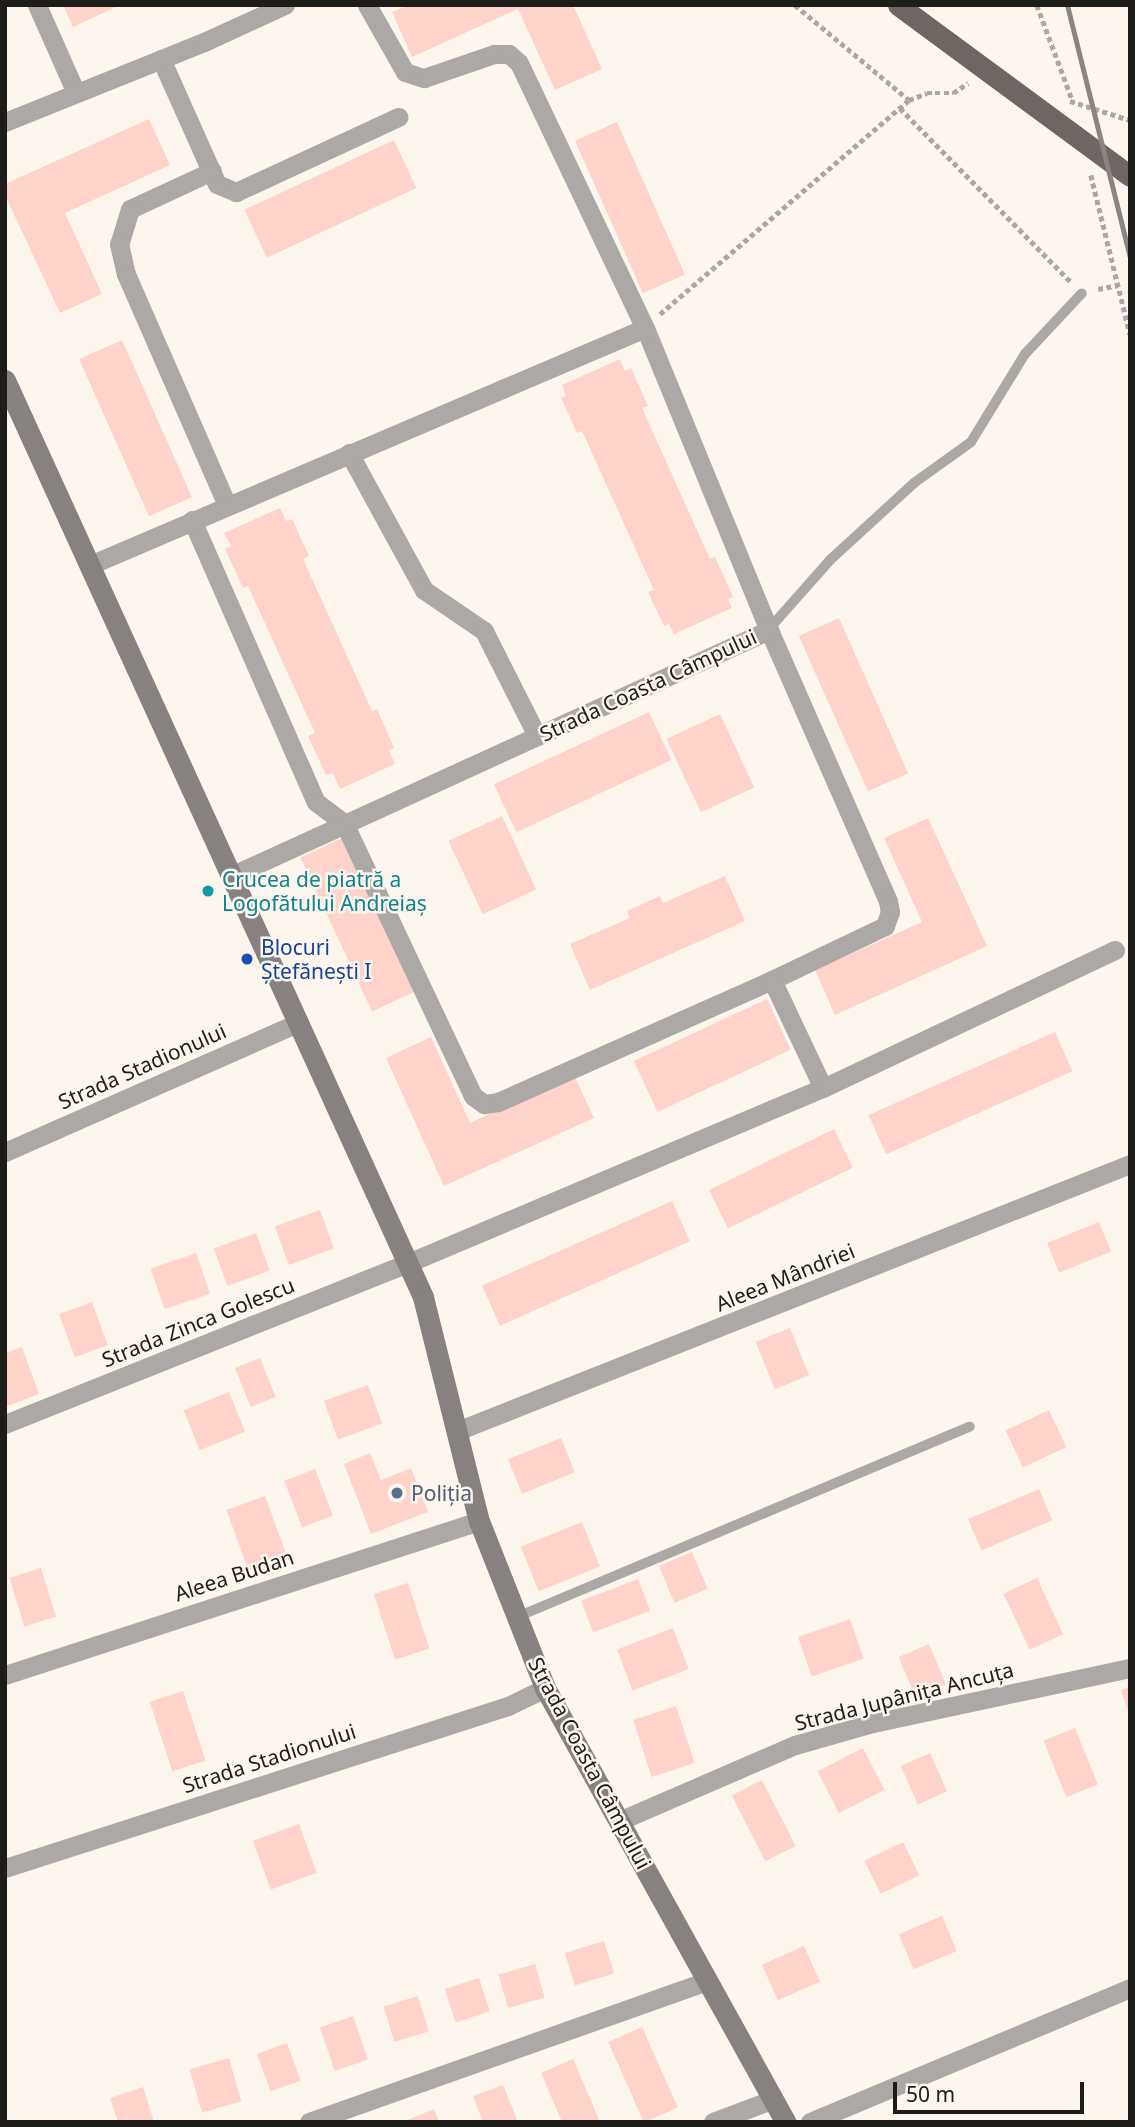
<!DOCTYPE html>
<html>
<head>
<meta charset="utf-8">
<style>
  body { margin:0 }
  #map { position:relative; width:1135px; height:2127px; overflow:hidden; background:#fcf6ef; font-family:"Noto Sans",sans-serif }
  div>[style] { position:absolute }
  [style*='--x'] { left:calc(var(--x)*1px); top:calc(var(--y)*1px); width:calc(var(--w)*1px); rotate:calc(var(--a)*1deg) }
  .building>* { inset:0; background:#ffd3ca; transform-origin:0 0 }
  .path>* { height:4.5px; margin-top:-2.25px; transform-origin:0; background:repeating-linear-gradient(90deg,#aca7a2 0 5px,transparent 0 8.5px) }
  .lane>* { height:10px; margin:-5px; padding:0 5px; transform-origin:5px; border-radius:5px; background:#aca8a6 }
  .street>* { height:19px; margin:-9.5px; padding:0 9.5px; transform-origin:9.5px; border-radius:9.5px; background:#aca8a6 }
  .secondary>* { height:21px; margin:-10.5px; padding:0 10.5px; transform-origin:10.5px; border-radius:10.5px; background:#87817f }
  .primary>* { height:21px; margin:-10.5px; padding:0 10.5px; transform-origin:10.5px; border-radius:10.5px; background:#6d6663 }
  .rail>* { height:5px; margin:-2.5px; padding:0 2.5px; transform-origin:2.5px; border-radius:2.5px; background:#898580 }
  .dots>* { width:19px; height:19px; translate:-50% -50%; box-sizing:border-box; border:4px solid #fcf6ef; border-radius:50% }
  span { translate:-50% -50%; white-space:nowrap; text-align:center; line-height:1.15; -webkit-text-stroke:5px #fcf6ef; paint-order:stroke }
  .street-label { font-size:21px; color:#1f1d1a }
  .culture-label { font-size:21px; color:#0d838f }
  .left { translate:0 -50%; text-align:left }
  .transit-label { font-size:21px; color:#164399 }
  .service-label { font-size:21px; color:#4e5e75 }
  .frame { position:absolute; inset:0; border:7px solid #1f1d1a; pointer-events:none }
  .scale { position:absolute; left:893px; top:2082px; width:191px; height:32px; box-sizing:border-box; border:4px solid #1f1d1a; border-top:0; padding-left:9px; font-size:21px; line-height:24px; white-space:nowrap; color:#1f1d1a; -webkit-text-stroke:5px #fcf6ef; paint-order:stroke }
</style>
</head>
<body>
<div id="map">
  <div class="building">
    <i style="clip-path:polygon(63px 5px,120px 5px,73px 27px)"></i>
    <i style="clip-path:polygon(408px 5px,573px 5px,602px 69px,555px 90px,518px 9px,412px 57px,392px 12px)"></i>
    <i style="clip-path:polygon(149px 119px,170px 165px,65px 213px,102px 294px,60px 313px,5px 195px,5px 184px)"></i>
    <i style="left:617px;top:122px;width:167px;height:46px;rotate:66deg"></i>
    <i style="left:394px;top:140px;width:53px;height:165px;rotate:65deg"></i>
    <i style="left:122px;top:340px;width:172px;height:47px;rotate:66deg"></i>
    <i style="clip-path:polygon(620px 359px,625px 371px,631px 368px,648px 406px,642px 408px,710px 559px,715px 557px,733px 597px,728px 599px,732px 608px,674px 634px,669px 624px,664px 626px,648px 592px,654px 590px,582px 431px,577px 433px,561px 398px,566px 396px,562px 385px)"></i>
    <i style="clip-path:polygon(280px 508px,286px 521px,292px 519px,309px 556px,303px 559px,372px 711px,377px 709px,394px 748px,389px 750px,395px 764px,340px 789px,333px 773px,326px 775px,308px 736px,315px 733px,248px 586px,243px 588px,225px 549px,231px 546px,224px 533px)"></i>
    <i style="left:839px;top:618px;width:170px;height:44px;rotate:66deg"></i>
    <i style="left:649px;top:712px;width:53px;height:171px;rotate:65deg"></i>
    <i style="left:720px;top:714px;width:81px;height:59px;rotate:65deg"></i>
    <i style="left:502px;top:816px;width:81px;height:59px;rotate:65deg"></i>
    <i style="clip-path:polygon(928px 818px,987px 946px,835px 1015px,815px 970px,922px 922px,884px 838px)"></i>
    <i style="left:342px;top:838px;width:170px;height:46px;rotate:65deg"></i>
    <i style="clip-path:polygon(725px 876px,745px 921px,590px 990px,570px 944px,630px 918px,627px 911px,660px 896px,663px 903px)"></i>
    <i style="left:767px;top:999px;width:56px;height:147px;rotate:65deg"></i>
    <i style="left:1055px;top:1032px;width:43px;height:204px;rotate:66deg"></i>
    <i style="clip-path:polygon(431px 1037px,470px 1123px,574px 1075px,594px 1118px,444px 1186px,386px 1058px)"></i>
    <i style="left:834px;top:1129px;width:43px;height:139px;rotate:64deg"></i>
    <i style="left:672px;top:1201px;width:44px;height:208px;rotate:66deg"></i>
    <i style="left:320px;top:1210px;width:41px;height:48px;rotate:70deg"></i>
    <i style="left:1099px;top:1222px;width:32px;height:56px;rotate:68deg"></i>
    <i style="left:256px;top:1233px;width:40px;height:45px;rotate:70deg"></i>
    <i style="left:196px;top:1253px;width:43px;height:48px;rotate:71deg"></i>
    <i style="left:92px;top:1302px;width:46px;height:35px;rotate:70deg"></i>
    <i style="left:790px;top:1328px;width:51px;height:37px;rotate:68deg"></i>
    <i style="clip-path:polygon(22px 1347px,39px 1394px,5px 1407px,5px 1353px)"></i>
    <i style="left:260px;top:1358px;width:42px;height:27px;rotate:68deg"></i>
    <i style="left:368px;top:1385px;width:41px;height:47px;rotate:70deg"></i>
    <i style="left:229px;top:1392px;width:43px;height:49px;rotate:68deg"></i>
    <i style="left:1049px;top:1410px;width:41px;height:48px;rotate:65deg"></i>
    <i style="left:561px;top:1438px;width:37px;height:57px;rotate:68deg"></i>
    <i style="clip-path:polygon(370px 1453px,381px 1480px,411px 1468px,428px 1512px,371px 1534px,344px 1464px)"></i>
    <i style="left:315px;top:1469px;width:50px;height:33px;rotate:69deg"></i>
    <i style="left:1039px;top:1489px;width:34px;height:77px;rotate:67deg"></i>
    <i style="left:265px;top:1496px;width:61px;height:41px;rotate:70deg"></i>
    <i style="left:582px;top:1522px;width:48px;height:66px;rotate:68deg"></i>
    <i style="left:692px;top:1552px;width:40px;height:36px;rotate:67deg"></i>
    <i style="left:41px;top:1568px;width:51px;height:33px;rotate:73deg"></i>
    <i style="left:1037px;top:1578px;width:62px;height:37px;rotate:65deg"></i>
    <i style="left:638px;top:1579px;width:34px;height:61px;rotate:69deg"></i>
    <i style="left:408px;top:1583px;width:69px;height:36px;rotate:72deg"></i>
    <i style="left:850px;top:1619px;width:42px;height:55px;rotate:71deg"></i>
    <i style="left:673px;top:1628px;width:44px;height:60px;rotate:69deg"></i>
    <i style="left:929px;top:1644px;width:44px;height:33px;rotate:67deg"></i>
    <i style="clip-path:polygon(1130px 1687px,1130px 1714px,1129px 1714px,1121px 1690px)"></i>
    <i style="left:183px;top:1691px;width:73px;height:35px;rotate:72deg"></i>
    <i style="left:676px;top:1706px;width:60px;height:45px;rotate:72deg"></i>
    <i style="left:1075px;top:1728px;width:61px;height:34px;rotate:68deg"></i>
    <i style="left:863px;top:1748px;width:47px;height:51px;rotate:63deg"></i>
    <i style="left:930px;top:1753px;width:42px;height:32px;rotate:66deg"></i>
    <i style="left:762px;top:1780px;width:74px;height:34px;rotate:63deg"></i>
    <i style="left:299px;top:1824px;width:52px;height:49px;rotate:70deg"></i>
    <i style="left:903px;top:1842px;width:37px;height:43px;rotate:64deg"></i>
    <i style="left:942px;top:1916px;width:38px;height:47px;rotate:67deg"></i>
    <i style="left:604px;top:1941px;width:34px;height:41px;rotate:73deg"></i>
    <i style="left:804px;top:1946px;width:39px;height:46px;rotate:66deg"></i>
    <i style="left:535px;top:1964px;width:35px;height:38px;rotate:74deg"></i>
    <i style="left:479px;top:1978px;width:35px;height:36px;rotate:72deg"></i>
    <i style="left:418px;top:1996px;width:37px;height:36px;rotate:73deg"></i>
    <i style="left:353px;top:2016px;width:46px;height:35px;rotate:71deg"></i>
    <i style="left:642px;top:2027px;width:88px;height:37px;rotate:66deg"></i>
    <i style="left:287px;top:2043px;width:40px;height:32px;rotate:70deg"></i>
    <i style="left:229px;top:2058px;width:45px;height:41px;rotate:74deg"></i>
    <i style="clip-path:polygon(573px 2059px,589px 2096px,600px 2122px,562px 2122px,541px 2073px)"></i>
    <i style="clip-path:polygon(503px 2085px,518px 2122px,483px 2122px,473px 2096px)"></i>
    <i style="clip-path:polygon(143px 2087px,154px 2122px,118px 2122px,110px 2098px)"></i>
    <i style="clip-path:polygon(434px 2109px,439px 2122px,403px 2122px)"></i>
  </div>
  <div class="path">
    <i style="--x:795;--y:5;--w:148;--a:39.8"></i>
    <i style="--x:909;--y:100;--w:19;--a:-21"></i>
    <i style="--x:927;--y:93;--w:26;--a:0"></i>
    <i style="--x:953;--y:93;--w:18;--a:-34"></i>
    <i style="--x:1037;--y:5;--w:103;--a:69.6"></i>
    <i style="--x:1070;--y:101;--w:63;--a:17.6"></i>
    <i style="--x:900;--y:108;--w:243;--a:45.5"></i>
    <i style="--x:1091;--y:175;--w:164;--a:76.2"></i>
    <i style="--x:1098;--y:289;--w:20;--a:-11"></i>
    <i style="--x:660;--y:314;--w:328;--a:-40.7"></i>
  </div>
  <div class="lane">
    <i style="--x:769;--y:629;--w:92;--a:-48.5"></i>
    <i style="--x:830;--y:560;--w:114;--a:-42.5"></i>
    <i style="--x:914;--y:483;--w:70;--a:-35.7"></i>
    <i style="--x:971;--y:442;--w:103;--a:-58.5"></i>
    <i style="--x:1025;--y:354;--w:83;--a:-46.9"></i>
    <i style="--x:517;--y:1617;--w:491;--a:-22.8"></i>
  </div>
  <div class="street">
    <i style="--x:37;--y:5;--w:96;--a:66.1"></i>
    <i style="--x:367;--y:5;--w:77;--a:60.4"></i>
    <i style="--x:405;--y:72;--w:20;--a:18"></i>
    <i style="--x:424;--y:78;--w:74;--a:-18.9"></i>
    <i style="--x:494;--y:54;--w:15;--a:0"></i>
    <i style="--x:509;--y:54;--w:13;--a:42"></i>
    <i style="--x:519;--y:63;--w:293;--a:64.6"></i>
    <i style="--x:645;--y:328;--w:326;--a:67.7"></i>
    <i style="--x:769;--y:630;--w:296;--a:66.3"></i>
    <i style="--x:888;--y:901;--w:11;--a:80"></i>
    <i style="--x:890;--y:912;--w:15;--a:110"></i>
    <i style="--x:885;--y:926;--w:125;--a:154.5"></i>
    <i style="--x:161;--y:59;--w:137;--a:65.9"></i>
    <i style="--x:217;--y:184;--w:21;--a:23"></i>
    <i style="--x:236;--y:192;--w:179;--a:-24.8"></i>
    <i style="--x:5;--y:122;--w:214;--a:-21.9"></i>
    <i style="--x:204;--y:42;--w:89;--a:-24.6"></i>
    <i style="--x:212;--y:171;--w:90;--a:155.1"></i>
    <i style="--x:130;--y:209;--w:37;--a:107"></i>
    <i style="--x:119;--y:244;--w:31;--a:77"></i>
    <i style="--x:126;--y:274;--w:252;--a:66.4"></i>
    <i style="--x:349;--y:453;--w:156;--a:61.3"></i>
    <i style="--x:424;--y:590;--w:73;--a:34.3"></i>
    <i style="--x:484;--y:631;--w:118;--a:63.2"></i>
    <i style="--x:192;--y:520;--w:308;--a:66.3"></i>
    <i style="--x:316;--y:802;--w:35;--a:37"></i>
    <i style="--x:344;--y:823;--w:302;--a:64.7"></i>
    <i style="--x:473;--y:1096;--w:14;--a:36"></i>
    <i style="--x:484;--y:1104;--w:14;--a:-8"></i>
    <i style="--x:498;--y:1102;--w:300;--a:-24"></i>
    <i style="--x:772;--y:980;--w:119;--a:64.7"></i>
    <i style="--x:90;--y:565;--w:603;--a:-23.12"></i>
    <i style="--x:231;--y:876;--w:592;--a:-24.57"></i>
    <i style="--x:5;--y:1152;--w:320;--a:-23.8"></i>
    <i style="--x:5;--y:1424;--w:434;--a:-21.8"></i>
    <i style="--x:408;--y:1263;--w:450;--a:-22.9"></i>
    <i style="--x:823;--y:1088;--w:323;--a:-25.3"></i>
    <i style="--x:457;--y:1431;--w:724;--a:-21.64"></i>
    <i style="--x:5;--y:1675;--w:498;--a:-18"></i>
    <i style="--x:619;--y:1821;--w:192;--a:-23.4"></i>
    <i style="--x:795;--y:1745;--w:81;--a:-15.8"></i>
    <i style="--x:873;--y:1723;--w:263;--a:-12.1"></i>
    <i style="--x:5;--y:1868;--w:528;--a:-17.85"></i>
    <i style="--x:508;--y:1706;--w:41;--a:-25.9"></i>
    <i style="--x:309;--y:2122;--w:423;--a:-19.5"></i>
    <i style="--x:713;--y:2122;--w:65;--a:-20.7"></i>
    <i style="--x:810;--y:2122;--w:347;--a:-22.7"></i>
  </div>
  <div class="secondary">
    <i style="--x:5;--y:380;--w:1008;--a:65.49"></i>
    <i style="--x:423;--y:1297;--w:231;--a:76"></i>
    <i style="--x:479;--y:1521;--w:180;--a:68.4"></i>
    <i style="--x:545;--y:1688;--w:496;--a:61"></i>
  </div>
  <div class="primary">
    <i style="--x:898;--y:5;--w:288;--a:36.4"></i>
  </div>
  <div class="rail">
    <i style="--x:1067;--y:5;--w:261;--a:76"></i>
  </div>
  <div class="dots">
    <i style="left:208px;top:891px;background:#0f9aa8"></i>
    <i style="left:247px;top:959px;background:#1a4fb4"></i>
    <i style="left:397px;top:1493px;background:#5c6f8a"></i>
  </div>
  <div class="street-label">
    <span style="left:648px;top:685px;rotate:-25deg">Strada Coasta Câmpului</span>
    <span style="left:142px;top:1066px;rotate:-24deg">Strada Stadionului</span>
    <span style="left:785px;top:1277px;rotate:-22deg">Aleea Mândriei</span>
    <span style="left:198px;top:1322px;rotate:-22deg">Strada Zinca Golescu</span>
    <span style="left:234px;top:1575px;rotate:-18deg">Aleea Budan</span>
    <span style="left:904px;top:1696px;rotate:-14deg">Strada Jupânița Ancuța</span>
    <span style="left:269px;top:1758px;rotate:-18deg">Strada Stadionului</span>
    <span style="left:590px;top:1763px;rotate:62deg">Strada Coasta Câmpului</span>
  </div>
  <div class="culture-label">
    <span class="left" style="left:222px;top:891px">Crucea de piatră a<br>Logofătului Andreiaș</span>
  </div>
  <div class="transit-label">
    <span class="left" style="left:261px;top:959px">Blocuri<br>Ștefănești I</span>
  </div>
  <div class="service-label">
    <span class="left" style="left:411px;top:1493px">Poliția</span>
  </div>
  <div class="frame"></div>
  <div class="scale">50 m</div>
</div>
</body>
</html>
